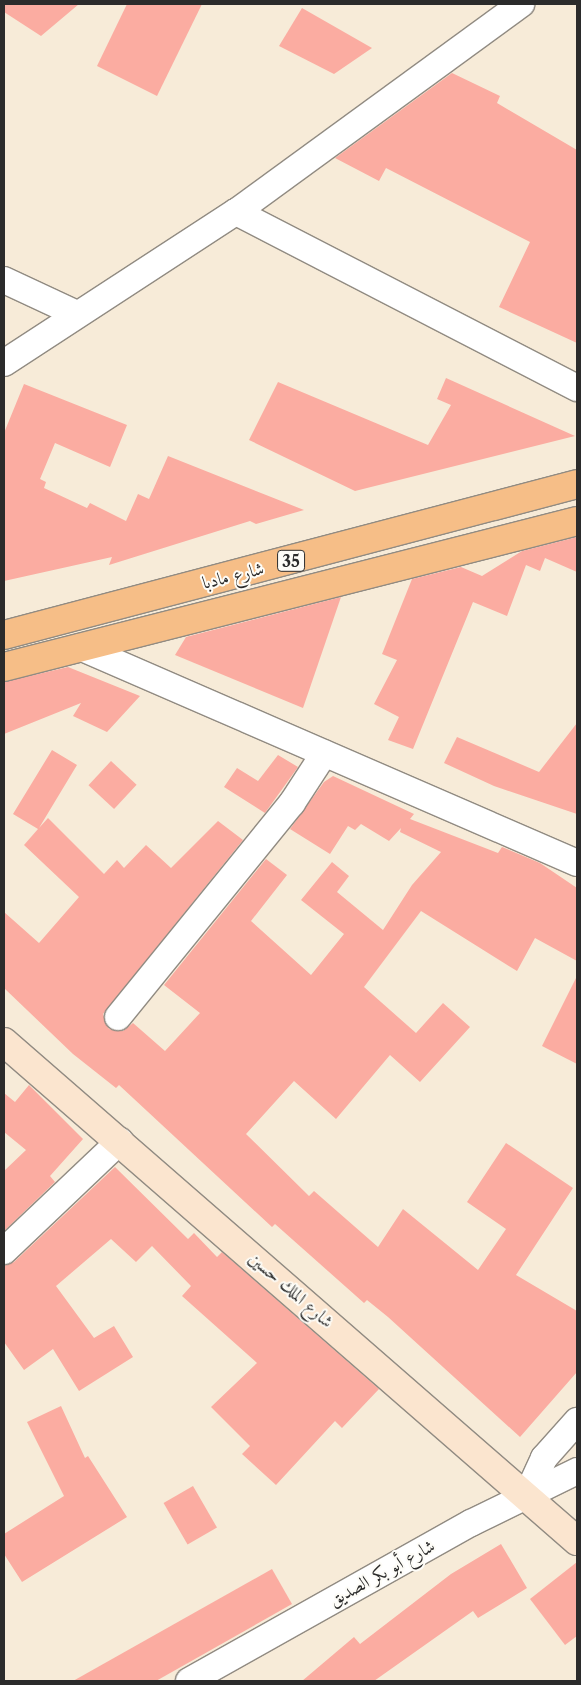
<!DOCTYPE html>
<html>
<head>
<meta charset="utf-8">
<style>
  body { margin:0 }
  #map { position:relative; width:581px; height:1685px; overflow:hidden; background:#f7ebd8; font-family:"Libre Caslon Text",Amiri,serif }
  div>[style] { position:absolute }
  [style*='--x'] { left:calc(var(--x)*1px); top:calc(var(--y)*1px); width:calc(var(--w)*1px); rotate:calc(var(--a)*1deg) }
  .building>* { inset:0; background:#fbaca1; transform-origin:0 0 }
  .roads { filter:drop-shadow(1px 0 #918b82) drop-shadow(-1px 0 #918b82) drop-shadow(0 1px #918b82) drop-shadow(0 -1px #918b82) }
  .minor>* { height:26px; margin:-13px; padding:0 13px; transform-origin:13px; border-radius:13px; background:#fff }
  .secondary>* { height:28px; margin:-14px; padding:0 14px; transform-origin:14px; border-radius:14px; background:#fbe5cf }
  .primary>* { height:28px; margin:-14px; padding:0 14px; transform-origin:14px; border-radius:14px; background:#f6be87 }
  span { translate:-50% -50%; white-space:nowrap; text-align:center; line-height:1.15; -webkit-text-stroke:4px #fdfcf7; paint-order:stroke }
  .shield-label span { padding:1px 4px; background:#fdfcf7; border:1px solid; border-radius:4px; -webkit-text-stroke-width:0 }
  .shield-label { font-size:16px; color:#2b2b2b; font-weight:700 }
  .street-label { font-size:18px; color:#2b2b2b }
  .frame { position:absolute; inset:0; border:5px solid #2b2b2b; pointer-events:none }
</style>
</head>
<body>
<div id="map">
  <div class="building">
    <i style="clip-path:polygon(4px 4px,79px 4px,41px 36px,4px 12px)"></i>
    <i style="clip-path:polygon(127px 4px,202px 4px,157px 96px,97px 66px)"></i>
    <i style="clip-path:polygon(302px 8px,372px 48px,334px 74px,279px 46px)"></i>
    <i style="clip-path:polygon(452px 73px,500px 96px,497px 103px,577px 150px,577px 343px,499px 307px,530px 242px,386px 168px,379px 181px,335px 158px)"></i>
    <i style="clip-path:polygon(446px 378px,575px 436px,355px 491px,249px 440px,278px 382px,428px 445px,451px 405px,437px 399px)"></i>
    <i style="clip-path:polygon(24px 384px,127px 425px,110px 467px,55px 443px,40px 479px,46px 482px,44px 488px,87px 508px,90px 503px,126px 521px,138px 494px,149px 499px,168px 456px,304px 510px,256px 524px,250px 521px,109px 565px,112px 557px,4px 581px,4px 433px)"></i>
    <i style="clip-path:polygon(577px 537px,577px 572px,545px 558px,540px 571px,526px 565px,507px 616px,473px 602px,413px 749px,388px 740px,399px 717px,374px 704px,397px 660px,382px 654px,412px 579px,461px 567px,482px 576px,522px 551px)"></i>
    <i style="clip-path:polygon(341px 597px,303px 708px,175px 655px,186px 637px)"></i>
    <i style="clip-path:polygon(68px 667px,140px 696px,107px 732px,73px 716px,81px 703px,4px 734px,4px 682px)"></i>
    <i style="clip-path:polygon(577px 723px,577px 814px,494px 786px,444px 763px,457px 737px,539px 772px)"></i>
    <i style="clip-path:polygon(52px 750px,77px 765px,39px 828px,48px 818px,104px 874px,117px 860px,124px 868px,146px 845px,171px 868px,218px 821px,243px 840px,103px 1014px,109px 1029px,123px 1031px,133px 1023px,165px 1051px,200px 1013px,164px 985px,266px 859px,287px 875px,251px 921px,311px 975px,344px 934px,301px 900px,332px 862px,349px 876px,337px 892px,383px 930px,412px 885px,441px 852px,400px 832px,401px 828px,389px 841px,361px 824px,355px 830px,348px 826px,330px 854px,290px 829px,324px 782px,333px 776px,414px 814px,410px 819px,498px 853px,502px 847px,540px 863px,577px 888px,577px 961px,535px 938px,517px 971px,421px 911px,364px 987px,416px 1033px,443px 1003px,470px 1027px,420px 1082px,390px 1055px,336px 1119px,294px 1081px,246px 1134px,309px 1196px,314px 1191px,378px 1247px,403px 1209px,478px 1270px,506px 1229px,467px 1202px,506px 1143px,573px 1188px,516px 1275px,577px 1311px,577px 1372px,520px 1437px,388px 1317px,367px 1300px,364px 1303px,275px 1224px,272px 1227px,119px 1085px,116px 1088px,73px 1054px,4px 988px,4px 912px,39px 943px,79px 897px,24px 845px,38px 829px,13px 814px)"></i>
    <i style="clip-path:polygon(278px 755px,298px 767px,265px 813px,224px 787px,237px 768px,258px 781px)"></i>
    <i style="left:111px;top:761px;width:35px;height:33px;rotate:43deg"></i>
    <i style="clip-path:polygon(577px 976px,577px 1064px,542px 1046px)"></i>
    <i style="clip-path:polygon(29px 1085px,83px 1139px,50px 1176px,55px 1182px,4px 1231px,4px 1171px,26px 1150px,4px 1132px,4px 1093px,15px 1102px)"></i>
    <i style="clip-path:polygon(115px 1167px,188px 1239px,194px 1233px,217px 1257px,222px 1252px,379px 1389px,342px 1428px,335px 1421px,276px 1485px,242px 1454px,250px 1446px,211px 1407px,257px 1363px,182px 1296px,191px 1286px,152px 1246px,136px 1262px,111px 1239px,56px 1286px,94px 1338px,114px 1326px,133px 1357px,79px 1391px,53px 1349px,24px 1370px,4px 1342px,4px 1266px,14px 1262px)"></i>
    <i style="clip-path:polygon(61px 1406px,85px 1458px,88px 1456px,127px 1517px,22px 1582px,4px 1554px,4px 1534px,64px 1496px,27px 1422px)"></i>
    <i style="left:193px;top:1486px;width:48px;height:34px;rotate:60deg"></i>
    <i style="clip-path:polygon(501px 1544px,527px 1588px,478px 1618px,473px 1611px,374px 1681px,302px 1681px,354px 1637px,360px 1644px,451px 1574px)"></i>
    <i style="clip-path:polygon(577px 1562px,577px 1636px,565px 1645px,530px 1599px)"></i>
    <i style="clip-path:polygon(272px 1569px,292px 1604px,156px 1681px,73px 1681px)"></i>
  </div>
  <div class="roads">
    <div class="minor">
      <i style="--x:236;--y:212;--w:384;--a:27.3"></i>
      <i style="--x:4;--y:280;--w:81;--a:25"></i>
      <i style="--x:4;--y:363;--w:277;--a:-33.1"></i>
      <i style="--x:236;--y:212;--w:353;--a:-36.1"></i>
      <i style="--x:80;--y:647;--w:542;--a:23.49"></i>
      <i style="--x:118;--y:1017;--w:276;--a:-50.9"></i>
      <i style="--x:292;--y:803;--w:59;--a:-56.9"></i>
      <i style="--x:4;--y:1251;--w:160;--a:-43.5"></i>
      <i style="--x:527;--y:1495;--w:41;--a:-65.3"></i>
      <i style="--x:544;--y:1458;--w:50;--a:-48.3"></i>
      <i style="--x:189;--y:1681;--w:323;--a:-29.3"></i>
      <i style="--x:471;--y:1523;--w:118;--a:-26.1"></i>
    </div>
    <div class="secondary">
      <i style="--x:4;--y:1042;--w:760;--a:41.05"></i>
    </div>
    <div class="primary">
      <i style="--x:4;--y:635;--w:593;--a:-14.76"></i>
      <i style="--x:4;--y:667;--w:591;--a:-14.29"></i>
    </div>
  </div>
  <div class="shield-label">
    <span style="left:291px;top:561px">35</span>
  </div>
  <div class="street-label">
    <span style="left:233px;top:576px;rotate:-14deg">شارع مادبا</span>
    <span style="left:291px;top:1290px;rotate:41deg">شارع الملك حسين</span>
    <span style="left:382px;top:1573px;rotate:-29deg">شارع أبو بكر الصديق</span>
  </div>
  <div class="frame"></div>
</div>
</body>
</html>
